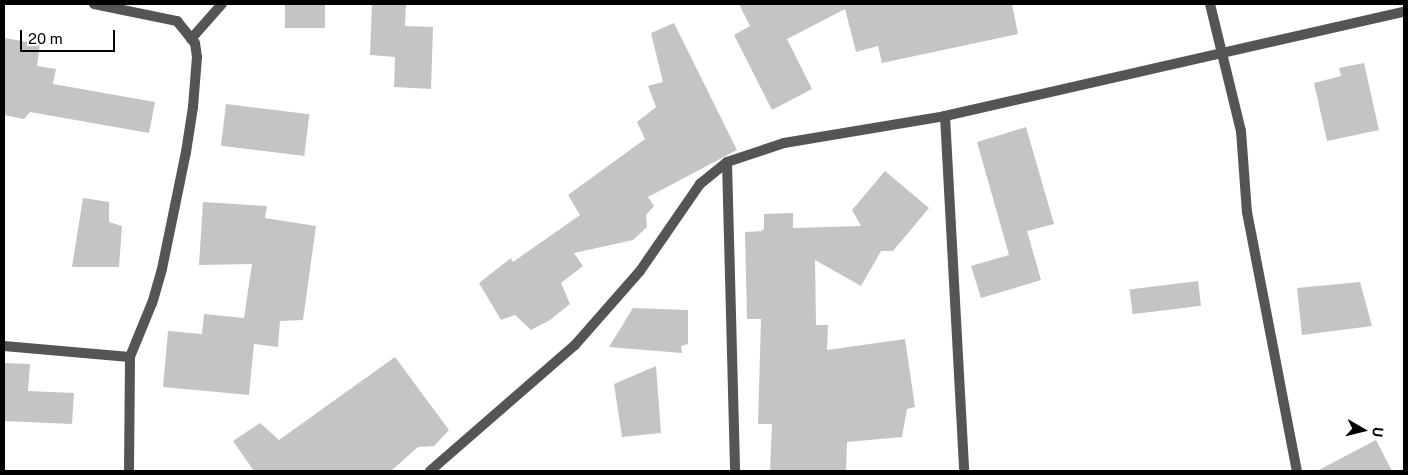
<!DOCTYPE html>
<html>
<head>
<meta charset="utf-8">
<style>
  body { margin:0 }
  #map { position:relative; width:1408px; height:475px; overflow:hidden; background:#fff; font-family:"Public Sans",sans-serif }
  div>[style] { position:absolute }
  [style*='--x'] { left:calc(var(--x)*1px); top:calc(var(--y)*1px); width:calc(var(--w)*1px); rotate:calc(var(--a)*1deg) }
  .building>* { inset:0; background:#c4c4c4; transform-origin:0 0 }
  .minor>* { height:10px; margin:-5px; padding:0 5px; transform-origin:5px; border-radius:5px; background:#555 }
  span { translate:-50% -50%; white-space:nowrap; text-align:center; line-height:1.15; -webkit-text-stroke:4px #fff; paint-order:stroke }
  .frame { position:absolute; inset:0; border:5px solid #000; pointer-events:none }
  .north { position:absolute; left:1338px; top:405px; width:50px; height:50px; -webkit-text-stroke:4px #fff; paint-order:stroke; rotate:98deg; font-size:14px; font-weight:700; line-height:20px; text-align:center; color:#000 }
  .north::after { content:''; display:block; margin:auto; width:18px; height:22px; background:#000; clip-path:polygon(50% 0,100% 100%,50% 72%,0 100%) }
  .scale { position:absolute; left:20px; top:30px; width:95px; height:22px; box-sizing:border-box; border:2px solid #000; border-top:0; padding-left:6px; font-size:15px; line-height:18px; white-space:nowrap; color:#000; -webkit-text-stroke:4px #fff; paint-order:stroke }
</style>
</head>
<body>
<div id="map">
  <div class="building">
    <i style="left:285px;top:4px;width:40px;height:24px"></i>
    <i style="clip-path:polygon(372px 4px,406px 4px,405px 26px,433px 27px,431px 89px,394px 87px,395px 57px,370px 55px)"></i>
    <i style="clip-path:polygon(739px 4px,1012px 4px,1018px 34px,882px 63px,878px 46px,856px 52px,845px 9px,787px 39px,812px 89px,772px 110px,734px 35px,750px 26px)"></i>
    <i style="clip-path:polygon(674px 23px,737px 150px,648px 197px,654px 206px,646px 215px,647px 227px,633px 240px,574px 253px,583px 266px,561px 283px,570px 304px,550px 320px,531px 330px,515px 315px,501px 320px,479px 283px,511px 258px,513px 262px,580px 215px,568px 195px,645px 139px,637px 122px,656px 107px,648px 86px,663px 82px,651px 33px)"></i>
    <i style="clip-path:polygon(4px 38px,40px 44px,37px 66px,56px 69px,53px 84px,155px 102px,149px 133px,30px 112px,24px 119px,4px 115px)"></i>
    <i style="clip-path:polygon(1364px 63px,1379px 130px,1327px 141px,1314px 83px,1341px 76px,1339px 68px)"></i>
    <i style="left:226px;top:104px;width:84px;height:42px;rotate:7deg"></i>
    <i style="clip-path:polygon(1026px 127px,1054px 224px,1027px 231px,1041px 280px,981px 298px,971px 266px,1009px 255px,977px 142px)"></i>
    <i style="clip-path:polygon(885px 171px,929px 208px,893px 251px,881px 251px,861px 286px,815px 260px,816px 325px,828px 325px,827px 350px,905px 339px,915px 407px,907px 409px,902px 437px,847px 442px,846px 471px,770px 471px,772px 424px,758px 424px,761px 319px,747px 319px,745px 232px,764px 231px,761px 230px,764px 229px,764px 214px,793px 213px,793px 228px,861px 226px,852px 210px)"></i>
    <i style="clip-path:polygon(83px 198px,109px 202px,109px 222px,122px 226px,119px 267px,72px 267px)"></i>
    <i style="clip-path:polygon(203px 202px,267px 206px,265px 218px,316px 226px,303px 320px,280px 321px,278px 347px,254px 344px,249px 395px,163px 387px,168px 331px,202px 334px,204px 314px,244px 318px,252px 264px,199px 265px)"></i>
    <i style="left:1198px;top:281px;width:25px;height:69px;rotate:83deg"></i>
    <i style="clip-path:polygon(1360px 282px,1372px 326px,1302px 335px,1297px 288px)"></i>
    <i style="clip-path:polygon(633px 308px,688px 310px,688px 344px,681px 346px,682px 353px,609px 347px)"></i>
    <i style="clip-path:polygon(395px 357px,449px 430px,434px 446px,418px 447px,391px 471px,254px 471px,233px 441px,260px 423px,279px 440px)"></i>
    <i style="clip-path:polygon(4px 363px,30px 364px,28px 391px,74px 393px,72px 424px,4px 421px)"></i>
    <i style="clip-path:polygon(656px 366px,661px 433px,622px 437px,614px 384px)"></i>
    <i style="clip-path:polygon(1376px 440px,1392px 471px,1317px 471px)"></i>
  </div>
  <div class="minor">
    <i style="--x:94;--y:4;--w:85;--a:11.6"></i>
    <i style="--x:177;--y:21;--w:28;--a:51"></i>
    <i style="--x:195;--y:43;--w:14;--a:82"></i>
    <i style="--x:197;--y:57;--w:50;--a:94.6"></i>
    <i style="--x:193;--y:107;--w:46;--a:98.8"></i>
    <i style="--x:186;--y:152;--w:119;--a:101.6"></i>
    <i style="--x:162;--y:269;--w:35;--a:106"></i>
    <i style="--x:152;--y:303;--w:58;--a:112.2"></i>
    <i style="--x:1210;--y:4;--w:131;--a:76.3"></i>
    <i style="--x:1241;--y:131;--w:81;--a:85.8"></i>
    <i style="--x:1247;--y:212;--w:264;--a:79.1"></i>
    <i style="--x:191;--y:39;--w:47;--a:-48.5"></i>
    <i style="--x:945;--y:116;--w:356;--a:86.9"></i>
    <i style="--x:727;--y:162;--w:309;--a:88.5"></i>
    <i style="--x:4;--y:346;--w:126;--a:5"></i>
    <i style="--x:130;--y:357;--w:114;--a:90.5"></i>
    <i style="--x:430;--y:471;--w:192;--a:-41"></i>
    <i style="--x:575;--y:345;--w:98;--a:-48.7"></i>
    <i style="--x:640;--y:271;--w:106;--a:-55.4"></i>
    <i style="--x:700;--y:184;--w:35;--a:-39"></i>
    <i style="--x:727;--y:162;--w:60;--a:-18.4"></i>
    <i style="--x:784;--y:143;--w:163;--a:-9.5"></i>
    <i style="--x:945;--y:116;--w:471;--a:-12.8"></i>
  </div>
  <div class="frame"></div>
  <div class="north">U</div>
  <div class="scale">20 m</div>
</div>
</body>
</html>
